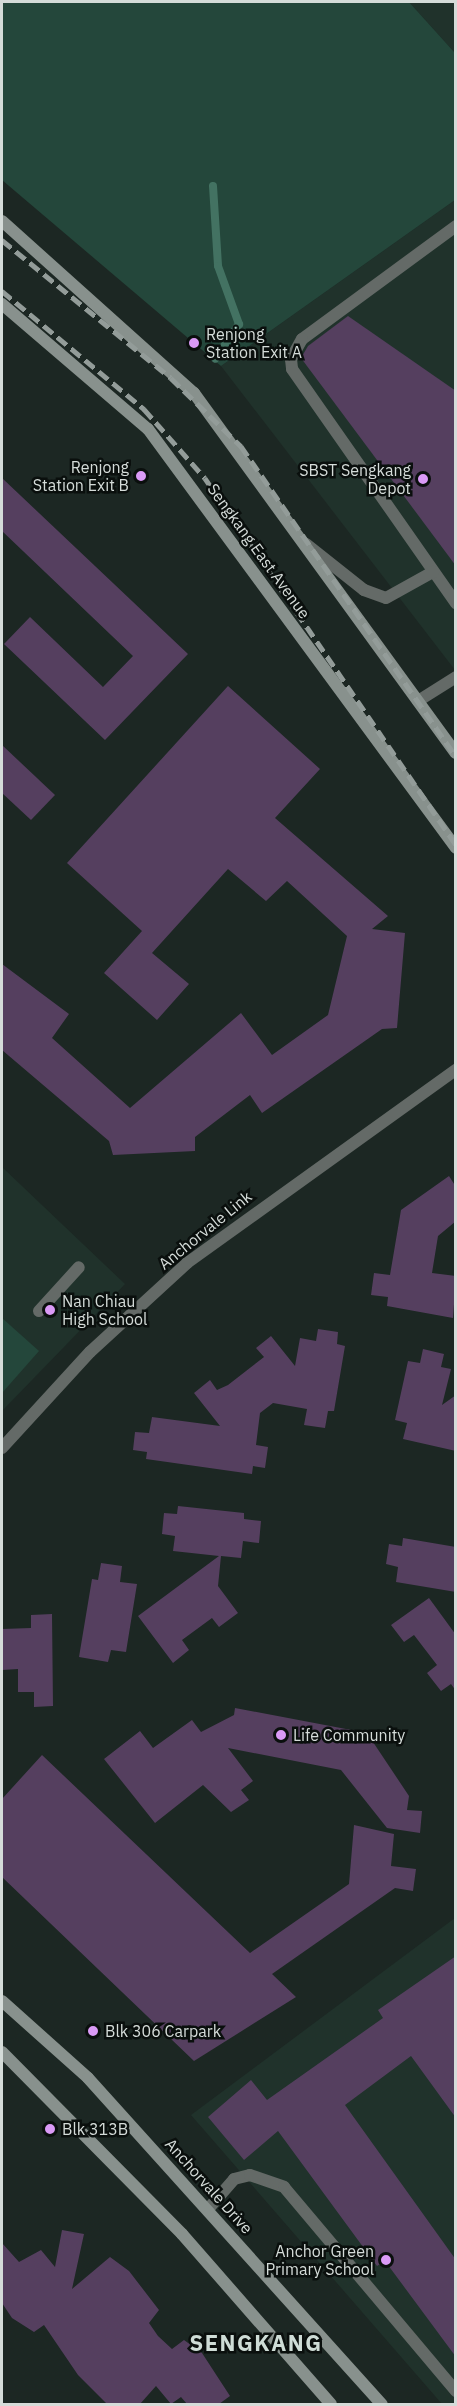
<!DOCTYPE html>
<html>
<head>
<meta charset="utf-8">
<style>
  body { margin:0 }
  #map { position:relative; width:457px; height:2406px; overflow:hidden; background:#1c2723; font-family:"IBM Plex Sans",sans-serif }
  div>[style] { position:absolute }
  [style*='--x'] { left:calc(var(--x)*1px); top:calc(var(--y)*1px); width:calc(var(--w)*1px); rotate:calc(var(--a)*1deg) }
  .built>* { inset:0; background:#20322b }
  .green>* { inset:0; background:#24473b }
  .stream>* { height:8px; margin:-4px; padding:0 4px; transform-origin:4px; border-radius:4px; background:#437262 }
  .building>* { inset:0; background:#553f5f }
  .lane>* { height:12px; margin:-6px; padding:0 6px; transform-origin:6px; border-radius:6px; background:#646a67 }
  .street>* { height:12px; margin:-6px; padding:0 6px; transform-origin:6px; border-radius:6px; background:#646a67 }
  .secondary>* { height:12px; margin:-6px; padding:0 6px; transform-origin:6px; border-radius:6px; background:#88918d }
  .rail>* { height:4.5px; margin-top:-2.25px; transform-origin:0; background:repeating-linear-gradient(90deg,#939c99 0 12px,transparent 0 18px) }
  .dots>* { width:16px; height:16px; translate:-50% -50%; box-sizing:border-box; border:3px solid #0a0f0d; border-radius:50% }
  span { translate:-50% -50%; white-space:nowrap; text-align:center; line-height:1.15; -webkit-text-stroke:5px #0a0f0d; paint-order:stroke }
  .poi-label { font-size:16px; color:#d5dcd9 }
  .left { translate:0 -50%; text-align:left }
  .right { translate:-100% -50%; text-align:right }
  .street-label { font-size:16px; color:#d5dcd9 }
  .district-label { font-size:22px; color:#cedcd6; font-weight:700; letter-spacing:1.5px }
  .frame { position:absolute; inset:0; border:3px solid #d5dcd9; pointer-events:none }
</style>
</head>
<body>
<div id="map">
  <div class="built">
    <i style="clip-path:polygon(409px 2px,455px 2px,455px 53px)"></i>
    <i style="clip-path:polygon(455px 200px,455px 670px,221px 366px)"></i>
    <i style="clip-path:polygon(2px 1167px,125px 1284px,2px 1411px)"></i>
    <i style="clip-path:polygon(455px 1918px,455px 2404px,442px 2404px,191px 2115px)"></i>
  </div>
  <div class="green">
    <i style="clip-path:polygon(2px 2px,409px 2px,455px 53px,455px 200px,221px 366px,2px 180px)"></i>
    <i style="clip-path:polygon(2px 1318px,39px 1351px,2px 1393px)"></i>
  </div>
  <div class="stream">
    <i style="--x:213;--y:186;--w:80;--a:86.4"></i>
    <i style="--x:218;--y:266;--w:62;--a:70.1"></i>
    <i style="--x:239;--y:324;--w:42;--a:124.4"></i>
  </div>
  <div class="building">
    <i style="clip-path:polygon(348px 316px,456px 391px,456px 566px,301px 358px,308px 346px)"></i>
    <i style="clip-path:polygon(2px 478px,188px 654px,105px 740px,4px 644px,30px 617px,103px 687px,133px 656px,2px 531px)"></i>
    <i style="clip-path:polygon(228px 686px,320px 769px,275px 818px,388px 916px,372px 929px,405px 933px,397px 1028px,382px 1029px,262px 1113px,250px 1095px,195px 1137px,195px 1151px,113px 1155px,109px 1141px,2px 1050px,2px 964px,69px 1014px,52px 1038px,130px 1108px,241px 1013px,272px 1055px,328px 1015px,347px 936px,287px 881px,266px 901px,228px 869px,152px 953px,189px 984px,157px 1020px,104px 973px,142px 931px,67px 863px)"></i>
    <i style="clip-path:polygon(2px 745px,55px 795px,31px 820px,2px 793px)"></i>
    <i style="clip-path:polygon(449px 1176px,456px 1187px,456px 1221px,438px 1236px,432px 1273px,456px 1276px,453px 1318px,387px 1306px,388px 1297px,371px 1295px,374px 1273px,390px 1275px,401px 1210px)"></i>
    <i style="clip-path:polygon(318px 1329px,338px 1332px,337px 1344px,345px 1346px,334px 1411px,328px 1411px,325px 1428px,304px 1425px,307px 1409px,273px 1403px,260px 1413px,256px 1445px,268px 1447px,265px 1468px,253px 1466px,252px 1474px,146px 1459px,147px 1452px,133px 1450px,135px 1432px,149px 1433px,152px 1417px,220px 1426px,194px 1393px,210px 1380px,217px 1390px,228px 1385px,264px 1357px,256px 1348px,271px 1336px,295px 1366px,300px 1338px,316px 1341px)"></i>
    <i style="clip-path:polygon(423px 1349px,444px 1354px,441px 1367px,451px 1369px,442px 1405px,456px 1395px,456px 1451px,403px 1439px,407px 1423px,395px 1420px,408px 1361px,420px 1363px)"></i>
    <i style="clip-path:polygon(178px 1506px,244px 1513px,244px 1519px,261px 1521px,259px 1543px,243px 1541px,241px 1558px,221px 1556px,218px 1586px,238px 1613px,219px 1627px,212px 1618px,182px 1640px,189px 1650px,173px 1663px,138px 1616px,219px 1556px,173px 1551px,175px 1536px,162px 1534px,164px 1513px,177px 1514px)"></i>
    <i style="clip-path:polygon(403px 1538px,456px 1547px,456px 1592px,396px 1582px,398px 1567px,386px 1564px,389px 1544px,402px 1546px)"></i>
    <i style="clip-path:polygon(101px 1563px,122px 1566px,120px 1582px,137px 1584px,126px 1652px,111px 1650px,108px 1662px,79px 1657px,92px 1579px,98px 1580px)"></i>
    <i style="clip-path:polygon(429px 1598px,456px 1635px,456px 1691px,451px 1684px,441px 1691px,427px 1673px,437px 1665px,414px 1635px,404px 1642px,391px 1625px)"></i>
    <i style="clip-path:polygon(52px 1614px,53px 1706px,34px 1707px,34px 1692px,18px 1692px,18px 1669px,2px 1670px,2px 1629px,31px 1628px,31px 1615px)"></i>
    <i style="clip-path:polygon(235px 1708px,367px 1733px,409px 1796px,407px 1810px,422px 1811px,420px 1833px,387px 1828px,341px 1770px,228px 1748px,253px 1781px,241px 1790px,249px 1800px,231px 1812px,203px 1785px,155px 1823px,104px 1759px,140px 1731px,153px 1748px,192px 1720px,201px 1732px,234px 1715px)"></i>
    <i style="clip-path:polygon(42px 1755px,250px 1953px,349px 1884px,354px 1825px,394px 1834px,391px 1866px,416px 1869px,413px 1891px,395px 1888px,272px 1974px,296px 1997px,194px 2061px,2px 1877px,2px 1799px)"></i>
    <i style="clip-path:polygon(456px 1956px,456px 2118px,411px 2056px,345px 2105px,456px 2260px,456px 2357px,385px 2261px,377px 2266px,278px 2131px,244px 2160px,208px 2117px,251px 2080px,267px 2100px,383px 2018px,378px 2010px)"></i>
    <i style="clip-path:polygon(62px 2230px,84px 2234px,72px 2289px,110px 2257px,129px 2271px,159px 2310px,149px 2323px,158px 2336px,172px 2349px,184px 2340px,202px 2353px,230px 2396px,219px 2404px,187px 2404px,181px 2397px,171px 2404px,156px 2386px,140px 2404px,107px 2404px,78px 2375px,44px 2325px,34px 2332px,12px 2318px,2px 2303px,2px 2243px,19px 2262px,41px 2250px,55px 2267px)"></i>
  </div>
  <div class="lane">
    <i style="--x:456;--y:226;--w:191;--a:143.7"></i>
    <i style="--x:302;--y:339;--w:23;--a:119"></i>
    <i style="--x:291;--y:359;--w:10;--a:84"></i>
    <i style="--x:292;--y:369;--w:286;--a:55"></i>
    <i style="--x:306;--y:544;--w:74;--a:38.4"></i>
    <i style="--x:364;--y:590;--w:23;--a:20"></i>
    <i style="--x:386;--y:598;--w:54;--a:-29"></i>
    <i style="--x:418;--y:701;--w:45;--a:-32.3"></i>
    <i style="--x:39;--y:1311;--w:59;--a:-47.7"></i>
    <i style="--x:209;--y:2208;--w:38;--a:-49"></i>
    <i style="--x:234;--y:2179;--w:16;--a:-14"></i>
    <i style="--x:250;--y:2175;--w:36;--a:19"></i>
    <i style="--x:284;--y:2187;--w:267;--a:49.9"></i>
  </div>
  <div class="street">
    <i style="--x:2;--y:1448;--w:130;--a:-47.5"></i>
    <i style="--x:90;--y:1352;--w:132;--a:-42.5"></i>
    <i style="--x:187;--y:1263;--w:331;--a:-35.7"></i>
  </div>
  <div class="secondary">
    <i style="--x:2;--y:221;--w:258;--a:41.9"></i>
    <i style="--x:194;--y:393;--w:445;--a:54"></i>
    <i style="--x:2;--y:304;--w:192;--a:40.6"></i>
    <i style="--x:148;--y:429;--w:520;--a:53.68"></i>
    <i style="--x:2;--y:2001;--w:115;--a:41.8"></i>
    <i style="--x:88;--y:2078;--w:439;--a:48"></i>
    <i style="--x:2;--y:2052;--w:256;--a:45.3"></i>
    <i style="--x:182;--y:2234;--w:226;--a:48.8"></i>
  </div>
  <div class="rail">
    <i style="--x:2;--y:240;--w:218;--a:39.2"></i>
    <i style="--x:171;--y:378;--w:98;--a:44.2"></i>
    <i style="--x:241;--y:446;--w:377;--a:55.3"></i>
    <i style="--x:2;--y:291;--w:185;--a:39.7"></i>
    <i style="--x:144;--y:409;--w:92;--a:48.5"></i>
    <i style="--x:205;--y:478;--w:444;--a:55.6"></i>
  </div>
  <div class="dots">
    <i style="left:194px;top:343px;background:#da9af6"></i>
    <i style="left:141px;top:476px;background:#da9af6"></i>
    <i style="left:423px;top:479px;background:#da9af6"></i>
    <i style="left:50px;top:1310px;background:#da9af6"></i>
    <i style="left:281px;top:1735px;background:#da9af6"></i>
    <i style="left:93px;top:2031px;background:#da9af6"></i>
    <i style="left:50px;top:2129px;background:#da9af6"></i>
    <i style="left:386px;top:2260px;background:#da9af6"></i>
  </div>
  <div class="poi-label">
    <span class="left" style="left:206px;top:343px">Renjong<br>Station Exit A</span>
    <span class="right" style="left:129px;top:476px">Renjong<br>Station Exit B</span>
    <span class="right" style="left:411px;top:479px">SBST Sengkang<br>Depot</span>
    <span class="left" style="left:62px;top:1310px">Nan Chiau<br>High School</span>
    <span class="left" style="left:293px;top:1735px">Life Community</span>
    <span class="left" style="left:105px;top:2031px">Blk 306 Carpark</span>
    <span class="left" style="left:62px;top:2129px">Blk 313B</span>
    <span class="right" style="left:374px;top:2260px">Anchor Green<br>Primary School</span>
  </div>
  <div class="street-label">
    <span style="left:259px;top:551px;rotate:54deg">Sengkang East Avenue</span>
    <span style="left:205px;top:1230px;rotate:-39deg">Anchorvale Link</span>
    <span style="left:209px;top:2186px;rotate:48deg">Anchorvale Drive</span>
  </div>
  <div class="district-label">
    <span style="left:256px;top:2343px">SENGKANG</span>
  </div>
  <div class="frame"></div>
</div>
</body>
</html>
